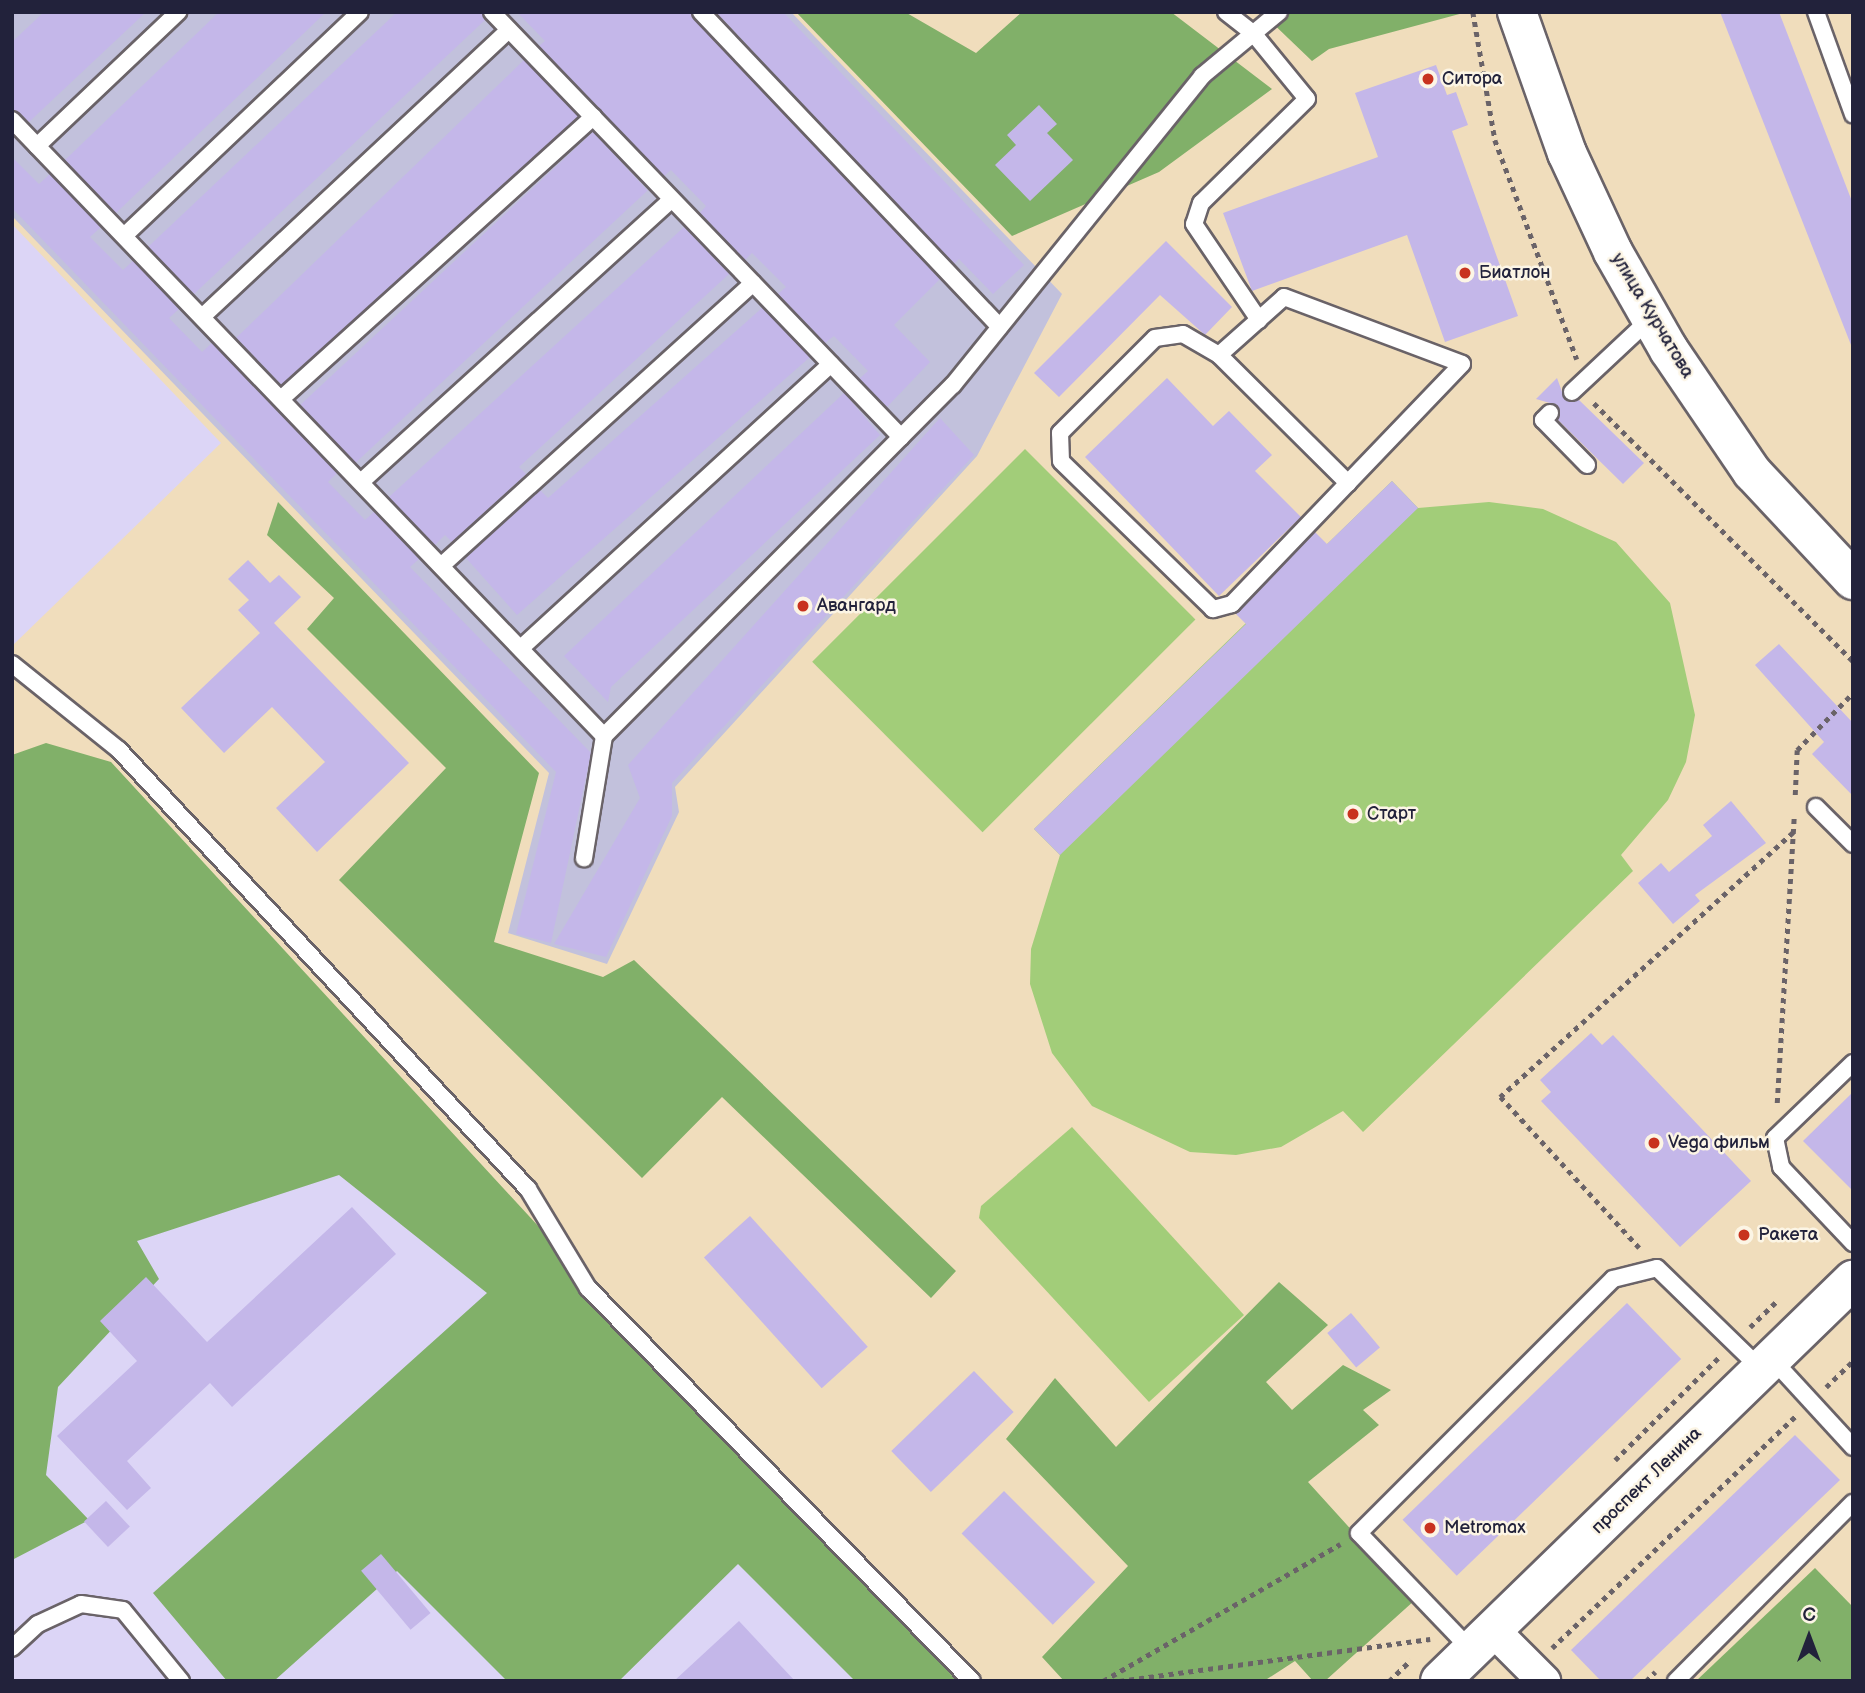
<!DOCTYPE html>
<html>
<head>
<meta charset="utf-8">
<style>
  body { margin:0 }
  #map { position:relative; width:1865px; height:1693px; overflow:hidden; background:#f0ddbc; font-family:"Balsamiq Sans",sans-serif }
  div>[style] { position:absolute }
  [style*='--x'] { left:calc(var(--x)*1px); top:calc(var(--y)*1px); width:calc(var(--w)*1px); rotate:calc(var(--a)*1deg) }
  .built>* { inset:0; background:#dcd5f6 }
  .industrial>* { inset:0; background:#c2c1dc }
  .green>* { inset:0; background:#a2cd79; transform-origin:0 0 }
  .forest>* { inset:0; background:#81b069 }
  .building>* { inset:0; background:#c4b7e9; transform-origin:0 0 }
  .path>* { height:4.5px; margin-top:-2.25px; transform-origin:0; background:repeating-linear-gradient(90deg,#6a6368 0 5px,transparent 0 10px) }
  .roads { filter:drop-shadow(2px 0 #6a6368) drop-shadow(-2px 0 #6a6368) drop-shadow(0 2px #6a6368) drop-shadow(0 -2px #6a6368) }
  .lane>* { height:16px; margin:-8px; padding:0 8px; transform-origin:8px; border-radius:8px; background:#fff }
  .street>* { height:32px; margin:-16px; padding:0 16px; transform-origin:16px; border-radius:16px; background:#fff }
  .secondary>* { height:38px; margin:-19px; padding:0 19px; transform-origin:19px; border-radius:19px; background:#fff }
  .dots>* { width:19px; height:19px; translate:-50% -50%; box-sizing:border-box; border:4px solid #fcf5e5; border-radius:50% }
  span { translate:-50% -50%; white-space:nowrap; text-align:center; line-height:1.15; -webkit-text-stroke:5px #fcf5e5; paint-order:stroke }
  .poi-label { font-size:18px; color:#22223b }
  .left { translate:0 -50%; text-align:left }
  .street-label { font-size:18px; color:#22223b }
  .frame { position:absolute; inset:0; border:14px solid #22223b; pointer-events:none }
  .north { position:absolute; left:1774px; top:1602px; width:70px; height:70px; -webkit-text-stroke:5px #fcf5e5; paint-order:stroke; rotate:0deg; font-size:19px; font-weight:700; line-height:28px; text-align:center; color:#22223b }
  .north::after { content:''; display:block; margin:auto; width:24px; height:32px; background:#22223b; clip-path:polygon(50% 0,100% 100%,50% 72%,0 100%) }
</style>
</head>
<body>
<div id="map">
  <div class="built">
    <i style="clip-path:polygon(12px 224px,221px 443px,12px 646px)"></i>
    <i style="clip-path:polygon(278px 1017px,918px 1681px,12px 1681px,12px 1258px)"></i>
  </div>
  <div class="industrial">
    <i style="clip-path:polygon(12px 12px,791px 12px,1062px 294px,977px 456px,675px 787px,679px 812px,607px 964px,508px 933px,549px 773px,12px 216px)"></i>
  </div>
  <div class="green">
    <i style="left:1025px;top:449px;width:241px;height:301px;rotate:45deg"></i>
    <i style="clip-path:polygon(1392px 481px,1418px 508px,1489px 502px,1543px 509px,1616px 542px,1670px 603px,1695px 715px,1686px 762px,1668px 800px,1621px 855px,1633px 871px,1363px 1132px,1343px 1111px,1281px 1147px,1236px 1155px,1190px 1152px,1092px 1106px,1052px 1053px,1030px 984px,1031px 949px,1060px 855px,1034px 829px)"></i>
    <i style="clip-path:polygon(1072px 1127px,1244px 1315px,1149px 1402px,979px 1218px,981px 1206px)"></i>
  </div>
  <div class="forest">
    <i style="clip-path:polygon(796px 12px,905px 12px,976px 53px,1022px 12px,1171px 12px,1272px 89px,1159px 172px,1012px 236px)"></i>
    <i style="clip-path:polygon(1261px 12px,1467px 12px,1329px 49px,1312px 61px)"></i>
    <i style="clip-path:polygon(278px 502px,539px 773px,494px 942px,603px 977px,634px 960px,956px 1271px,931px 1298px,722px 1097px,642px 1178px,339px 880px,446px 768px,307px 629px,334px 598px,267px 535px)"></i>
    <i style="clip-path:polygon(46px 743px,111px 762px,957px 1681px,855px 1681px,738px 1564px,619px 1681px,507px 1681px,397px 1571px,274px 1681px,227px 1681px,153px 1593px,487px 1293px,339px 1175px,137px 1241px,159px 1279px,58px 1387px,46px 1475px,89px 1520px,12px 1560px,12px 755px)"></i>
    <i style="clip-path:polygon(1279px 1282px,1328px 1325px,1266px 1382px,1292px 1410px,1343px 1365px,1391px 1390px,1363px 1410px,1379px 1425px,1308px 1482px,1415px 1600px,1325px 1681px,1313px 1681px,1295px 1661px,1264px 1681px,1064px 1681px,1042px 1657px,1128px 1566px,1006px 1439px,1055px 1378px,1116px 1447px)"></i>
    <i style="clip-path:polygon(1815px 1568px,1853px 1607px,1853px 1681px,1696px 1681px)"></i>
  </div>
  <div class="building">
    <i style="clip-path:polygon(44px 12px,146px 12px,29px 122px,12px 110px,12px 42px)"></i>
    <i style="clip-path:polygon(219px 12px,326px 12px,116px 213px,65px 160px)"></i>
    <i style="clip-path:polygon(397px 12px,482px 12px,485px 20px,194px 294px,148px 247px)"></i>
    <i style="clip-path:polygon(517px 12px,691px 12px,940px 279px,894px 325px,930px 362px,887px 407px,859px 379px,868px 371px,834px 336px,825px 343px,778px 294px,786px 287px,752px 253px,745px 260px,700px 213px,706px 206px,671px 170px,664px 176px,539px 46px,545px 41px)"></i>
    <i style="clip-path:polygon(716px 12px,783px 12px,1024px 265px,993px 294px,959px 259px,954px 264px)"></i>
    <i style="clip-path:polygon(1720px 12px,1779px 12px,1853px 204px,1853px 350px)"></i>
    <i style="left:524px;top:60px;width:78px;height:400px;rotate:46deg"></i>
    <i style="clip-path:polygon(1436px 65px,1447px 95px,1456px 92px,1468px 125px,1452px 131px,1518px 316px,1445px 342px,1407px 235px,1252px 291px,1223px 213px,1378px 157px,1355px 93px)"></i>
    <i style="clip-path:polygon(1039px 105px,1057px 124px,1047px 133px,1073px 160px,1030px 201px,995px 165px,1016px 145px,1007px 135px)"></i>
    <i style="left:593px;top:132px;width:80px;height:400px;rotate:47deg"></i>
    <i style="clip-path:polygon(12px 157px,39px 184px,50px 174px,101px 227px,90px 237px,123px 270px,133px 261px,179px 309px,169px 318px,202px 352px,212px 343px,337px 473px,328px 482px,365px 520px,374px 512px,419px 559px,410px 567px,591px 753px,551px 943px,516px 934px,556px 772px,12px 208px)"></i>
    <i style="clip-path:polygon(684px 227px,729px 274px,519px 467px,526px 474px,452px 542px,445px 535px,435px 545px,389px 497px)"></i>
    <i style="clip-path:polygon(1166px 241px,1232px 307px,1205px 335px,1160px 295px,1059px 397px,1034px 373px)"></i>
    <i style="clip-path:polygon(762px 308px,810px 357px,517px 615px,466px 558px,540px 490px,548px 498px)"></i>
    <i style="clip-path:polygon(1167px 378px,1213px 426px,1229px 411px,1272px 455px,1255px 471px,1301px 517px,1219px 596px,1085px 457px)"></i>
    <i style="clip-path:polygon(1557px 378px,1565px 400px,1579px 400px,1644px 463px,1623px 484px,1558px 420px,1557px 405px,1536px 399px)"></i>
    <i style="clip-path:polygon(844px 393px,880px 435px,611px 687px,608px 702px,564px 656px)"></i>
    <i style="clip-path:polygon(940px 418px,974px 455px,672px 783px,672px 816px,606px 957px,554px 944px,640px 798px,628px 765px)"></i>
    <i style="clip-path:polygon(1392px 481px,1418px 508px,1060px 855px,1034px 829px,1246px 624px,1236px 614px,1315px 532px,1327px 544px)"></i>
    <i style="clip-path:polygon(248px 560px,270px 583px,279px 575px,301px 597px,274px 623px,409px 763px,317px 852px,276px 808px,325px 762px,272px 707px,224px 753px,181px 708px,260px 633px,238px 610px,249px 600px,228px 579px)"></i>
    <i style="clip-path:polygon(1779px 644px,1853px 723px,1853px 796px,1812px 754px,1824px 742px,1755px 665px)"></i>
    <i style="clip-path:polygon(1731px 801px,1766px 843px,1695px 895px,1700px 901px,1673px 924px,1638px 883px,1661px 863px,1669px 872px,1712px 836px,1703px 825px)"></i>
    <i style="clip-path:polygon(1591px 1033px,1602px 1045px,1613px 1035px,1751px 1181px,1680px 1247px,1541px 1101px,1551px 1092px,1540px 1080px)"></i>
    <i style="clip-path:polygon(1853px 1092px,1853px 1191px,1803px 1141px)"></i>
    <i style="clip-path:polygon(352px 1207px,396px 1254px,232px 1407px,210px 1383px,127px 1461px,151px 1488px,127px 1510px,57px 1436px,137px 1361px,100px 1321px,146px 1277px,207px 1342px)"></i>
    <i style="left:750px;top:1216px;width:176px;height:62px;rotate:48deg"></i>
    <i style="left:1627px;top:1303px;width:78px;height:312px;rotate:46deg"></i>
    <i style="left:1351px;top:1313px;width:45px;height:31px;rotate:50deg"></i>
    <i style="left:974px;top:1371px;width:57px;height:115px;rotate:46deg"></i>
    <i style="clip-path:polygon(1795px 1435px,1840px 1480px,1630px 1681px,1601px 1681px,1571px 1650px)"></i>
    <i style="left:1004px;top:1491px;width:129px;height:60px;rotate:45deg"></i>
    <i style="left:106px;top:1501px;width:35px;height:30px;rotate:47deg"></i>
    <i style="left:381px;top:1554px;width:77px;height:26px;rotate:50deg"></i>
    <i style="clip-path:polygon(739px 1621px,795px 1681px,674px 1681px)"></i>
  </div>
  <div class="path">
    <i style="--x:1473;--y:12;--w:130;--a:80.2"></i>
    <i style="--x:1495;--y:140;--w:234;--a:69.5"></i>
    <i style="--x:1594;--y:403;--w:366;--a:44.9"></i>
    <i style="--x:1795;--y:795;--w:45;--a:-87.5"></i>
    <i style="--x:1797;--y:750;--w:80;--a:-45.5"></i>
    <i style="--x:1777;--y:1103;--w:289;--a:-86.6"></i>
    <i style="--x:1639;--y:1248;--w:205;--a:-132.6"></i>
    <i style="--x:1500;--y:1097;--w:395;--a:-42.1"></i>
    <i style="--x:1750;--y:1327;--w:36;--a:-44"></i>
    <i style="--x:1826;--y:1387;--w:37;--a:-44"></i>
    <i style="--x:1615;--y:1460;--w:145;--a:-44.7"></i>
    <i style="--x:1552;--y:1648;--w:338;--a:-43.6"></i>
    <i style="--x:1103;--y:1681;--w:274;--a:-30"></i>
    <i style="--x:1119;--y:1681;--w:314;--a:-7.7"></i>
    <i style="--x:1389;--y:1681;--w:30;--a:-44"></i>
    <i style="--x:1646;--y:1681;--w:13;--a:-45"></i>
  </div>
  <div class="roads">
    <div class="lane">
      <i style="--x:492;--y:12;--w:590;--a:46.1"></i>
      <i style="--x:701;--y:12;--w:434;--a:46.5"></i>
      <i style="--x:1226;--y:12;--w:34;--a:38"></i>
      <i style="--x:1253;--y:33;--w:85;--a:50.7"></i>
      <i style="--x:1307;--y:99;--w:148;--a:135.5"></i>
      <i style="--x:1201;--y:203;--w:22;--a:108"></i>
      <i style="--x:1194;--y:224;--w:116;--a:55.9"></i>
      <i style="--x:1816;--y:12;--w:109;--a:70.1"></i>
      <i style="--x:12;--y:120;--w:854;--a:46.14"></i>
      <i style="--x:604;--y:736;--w:124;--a:99.3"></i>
      <i style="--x:37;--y:146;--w:195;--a:-43.5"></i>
      <i style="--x:124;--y:236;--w:325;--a:-43.5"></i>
      <i style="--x:202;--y:317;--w:420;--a:-43.1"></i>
      <i style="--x:1219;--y:355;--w:87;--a:-41.7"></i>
      <i style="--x:1284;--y:297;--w:190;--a:20.6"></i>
      <i style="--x:1462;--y:364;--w:165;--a:133.8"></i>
      <i style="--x:1348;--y:483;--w:168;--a:133.8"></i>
      <i style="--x:1232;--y:604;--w:20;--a:165"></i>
      <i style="--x:1213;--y:609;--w:212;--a:-135.8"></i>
      <i style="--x:1061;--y:461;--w:28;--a:-92"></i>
      <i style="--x:1060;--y:433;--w:134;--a:-45"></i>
      <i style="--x:1155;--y:338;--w:28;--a:-8"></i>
      <i style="--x:1183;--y:334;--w:42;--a:30.3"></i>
      <i style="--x:1219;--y:355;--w:182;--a:44.8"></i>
      <i style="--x:1572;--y:392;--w:108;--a:-43.1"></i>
      <i style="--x:281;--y:399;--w:421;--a:-42.1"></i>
      <i style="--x:1550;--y:413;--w:10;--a:135"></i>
      <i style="--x:1543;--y:420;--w:63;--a:45.6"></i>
      <i style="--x:361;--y:482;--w:420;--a:-42.3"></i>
      <i style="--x:441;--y:566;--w:421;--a:-42.2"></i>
      <i style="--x:521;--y:648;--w:420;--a:-42.5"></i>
      <i style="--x:12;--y:664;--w:137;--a:38.8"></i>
      <i style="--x:119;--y:750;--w:600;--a:47.03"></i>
      <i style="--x:528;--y:1189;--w:116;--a:58.8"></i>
      <i style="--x:588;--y:1288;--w:549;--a:45.66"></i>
      <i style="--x:604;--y:736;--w:495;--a:-45.2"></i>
      <i style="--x:953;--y:385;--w:397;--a:-51.1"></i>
      <i style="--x:1202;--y:76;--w:100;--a:-39.7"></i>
      <i style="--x:1816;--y:807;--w:52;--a:45"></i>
      <i style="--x:1853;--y:1063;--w:108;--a:136.1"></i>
      <i style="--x:1775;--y:1138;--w:30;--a:78"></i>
      <i style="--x:1781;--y:1167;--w:105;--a:46.5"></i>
      <i style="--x:1773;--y:1360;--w:118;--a:47.4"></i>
      <i style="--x:12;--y:1648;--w:35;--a:-43"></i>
      <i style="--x:38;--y:1624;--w:47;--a:-24.9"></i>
      <i style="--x:81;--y:1604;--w:42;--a:8.1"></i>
      <i style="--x:123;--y:1610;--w:92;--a:50.8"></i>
      <i style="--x:1472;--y:1651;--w:163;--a:-133.8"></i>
      <i style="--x:1359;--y:1533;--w:359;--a:-45"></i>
      <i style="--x:1613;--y:1279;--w:45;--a:-14"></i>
      <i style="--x:1657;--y:1268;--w:146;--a:44.2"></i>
      <i style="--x:1676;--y:1681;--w:251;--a:-45.2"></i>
    </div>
    <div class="street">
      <i style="--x:1492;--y:1629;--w:74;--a:45"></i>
    </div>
    <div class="secondary">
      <i style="--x:1517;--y:12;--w:150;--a:70.5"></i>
      <i style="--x:1567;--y:153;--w:109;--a:65.1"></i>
      <i style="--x:1613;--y:252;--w:113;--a:60.3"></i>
      <i style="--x:1669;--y:350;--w:148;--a:55.8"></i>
      <i style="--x:1752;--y:472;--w:148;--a:46.9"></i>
      <i style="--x:1440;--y:1681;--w:576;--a:-44.16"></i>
    </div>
  </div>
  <div class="dots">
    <i style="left:1428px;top:79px;background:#c8321e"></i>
    <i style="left:1465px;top:273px;background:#c8321e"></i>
    <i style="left:803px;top:606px;background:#c8321e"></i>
    <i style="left:1353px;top:814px;background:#c8321e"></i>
    <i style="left:1654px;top:1143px;background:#c8321e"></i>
    <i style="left:1744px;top:1235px;background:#c8321e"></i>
    <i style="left:1430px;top:1528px;background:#c8321e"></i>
  </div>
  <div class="poi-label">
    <span class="left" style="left:1442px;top:79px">Ситора</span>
    <span class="left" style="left:1479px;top:273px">Биатлон</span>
    <span class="left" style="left:817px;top:606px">Авангард</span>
    <span class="left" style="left:1367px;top:814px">Старт</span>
    <span class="left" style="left:1668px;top:1143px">Vega фильм</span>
    <span class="left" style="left:1758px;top:1235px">Ракета</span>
    <span class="left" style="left:1444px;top:1528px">Metromax</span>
  </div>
  <div class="street-label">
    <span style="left:1652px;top:316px;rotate:59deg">улица Курчатова</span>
    <span style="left:1647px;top:1481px;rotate:-44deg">проспект Ленина</span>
  </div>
  <div class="frame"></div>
  <div class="north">С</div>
</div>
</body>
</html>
